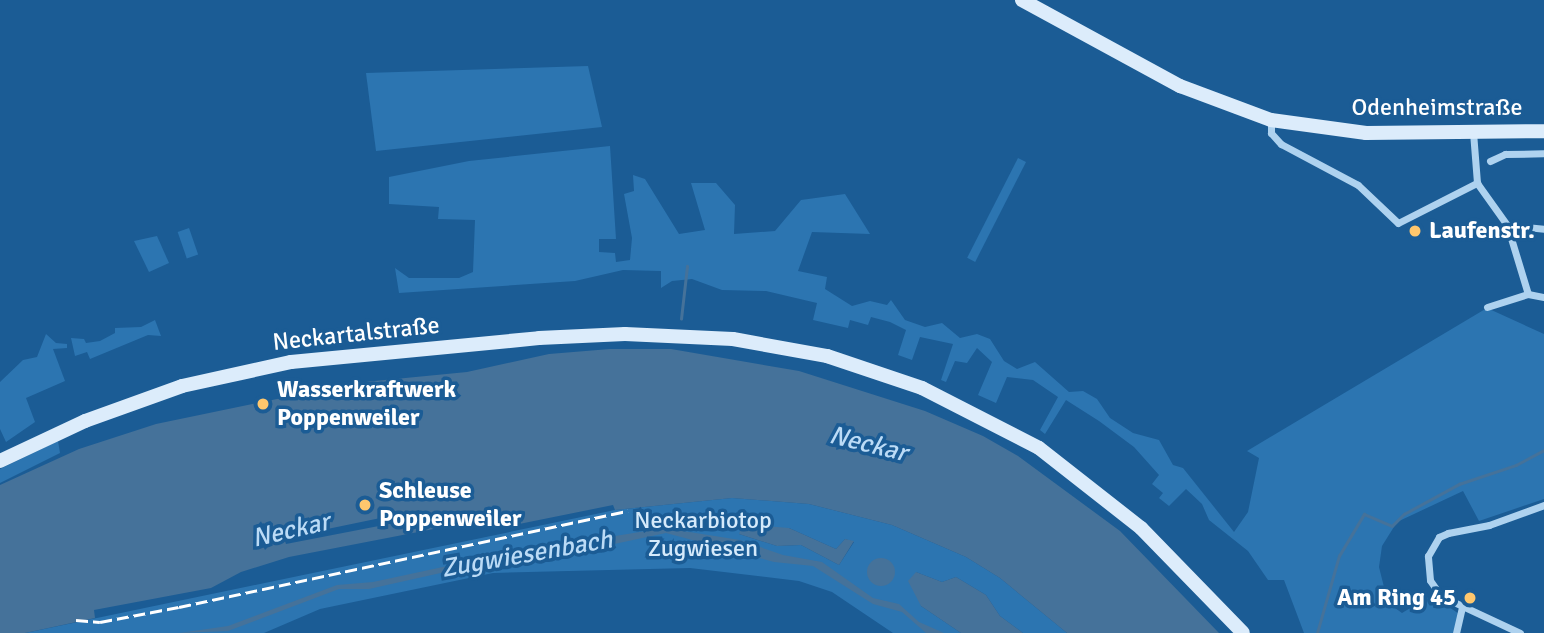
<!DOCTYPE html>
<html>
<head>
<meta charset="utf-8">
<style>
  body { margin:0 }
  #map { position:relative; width:1544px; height:633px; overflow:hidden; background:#1b5c95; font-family:Signika,sans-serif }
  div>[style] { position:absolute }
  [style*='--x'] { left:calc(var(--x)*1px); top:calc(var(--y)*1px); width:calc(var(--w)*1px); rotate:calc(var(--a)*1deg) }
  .green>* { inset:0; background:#2c75b1; transform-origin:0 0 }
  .water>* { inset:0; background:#45729a }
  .round { border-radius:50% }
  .stream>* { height:2.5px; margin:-1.25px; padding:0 1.25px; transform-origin:1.25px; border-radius:1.25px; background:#45729a }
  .street>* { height:7px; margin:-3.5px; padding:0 3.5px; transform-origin:3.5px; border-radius:3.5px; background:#aed2ef }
  .secondary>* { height:14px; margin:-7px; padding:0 7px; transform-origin:7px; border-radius:7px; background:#dcecfb }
  .rail>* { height:2.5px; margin-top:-1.25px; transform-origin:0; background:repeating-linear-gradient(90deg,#fff 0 12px,transparent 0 17px) }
  .dots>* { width:19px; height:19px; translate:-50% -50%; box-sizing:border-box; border:4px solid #1b5c95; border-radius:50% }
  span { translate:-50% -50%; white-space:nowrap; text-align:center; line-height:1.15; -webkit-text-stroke:7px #1b5c95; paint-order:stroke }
  .street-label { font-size:24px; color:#fff }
  .poi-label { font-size:24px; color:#fff; font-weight:700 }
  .left { translate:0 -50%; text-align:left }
  .right { translate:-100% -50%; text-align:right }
  .park-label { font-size:24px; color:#d5eafb }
  .water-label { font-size:26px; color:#bbdbf6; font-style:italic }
</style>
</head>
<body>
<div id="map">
  <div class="green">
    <i style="clip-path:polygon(588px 66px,602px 127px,376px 151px,366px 73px)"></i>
    <i style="clip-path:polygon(610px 146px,616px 239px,599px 239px,599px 252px,615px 253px,616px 262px,630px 260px,632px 238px,624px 194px,634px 191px,633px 175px,645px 179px,679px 234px,705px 230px,691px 183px,716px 183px,735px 205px,734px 234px,775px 231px,801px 200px,845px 194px,870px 234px,812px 232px,798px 271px,827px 277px,825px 289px,852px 306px,870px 301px,887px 305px,891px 300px,905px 320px,925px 327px,942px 323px,960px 338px,977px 334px,990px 339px,1004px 361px,1017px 369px,1035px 362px,1069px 392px,1083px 391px,1097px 399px,1110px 418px,1133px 433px,1159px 440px,1173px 465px,1183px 468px,1234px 532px,1248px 512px,1259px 458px,1247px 451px,1487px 308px,1544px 334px,1544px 499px,1479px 521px,1463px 491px,1397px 522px,1382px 546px,1379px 567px,1388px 603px,1402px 613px,1432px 595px,1459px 614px,1455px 633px,1304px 633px,1284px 580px,1268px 580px,1248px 551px,1209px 520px,1202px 504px,1186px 489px,1169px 506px,1159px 498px,1163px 493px,1152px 484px,1159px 475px,1134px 447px,1099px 421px,1066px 400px,1045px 434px,1040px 430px,1058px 397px,1033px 380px,1007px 377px,996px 403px,978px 395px,992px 362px,977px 348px,967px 363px,955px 361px,946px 382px,941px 380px,953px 344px,920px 337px,912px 360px,898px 355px,906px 330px,890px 322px,871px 317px,868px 325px,850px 320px,848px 328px,813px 320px,817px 303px,766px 291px,722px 290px,692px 279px,672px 281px,661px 288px,661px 271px,623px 270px,575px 281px,399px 293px,395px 268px,409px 278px,459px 278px,473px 272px,475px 220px,438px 219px,439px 207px,389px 204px,389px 177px,469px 161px)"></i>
    <i style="left:1018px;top:158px;width:9px;height:112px;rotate:27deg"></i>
    <i style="left:189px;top:228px;width:28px;height:12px;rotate:71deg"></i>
    <i style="clip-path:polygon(157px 236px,169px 263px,149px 272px,134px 241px)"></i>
    <i style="clip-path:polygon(155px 320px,161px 336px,148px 335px,90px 359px,87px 352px,75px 356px,71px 338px,84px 339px,86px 343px,100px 341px,115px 333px,115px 328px,141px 327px)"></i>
    <i style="clip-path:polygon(46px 334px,56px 343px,67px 344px,67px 348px,53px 349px,65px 381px,26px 398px,35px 422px,6px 442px,0 429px,0 382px,23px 360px,37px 357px)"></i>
    <i style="clip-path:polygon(58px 441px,60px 453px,0 483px,0 469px)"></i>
    <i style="clip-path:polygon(evenodd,732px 498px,809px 504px,892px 525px,966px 557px,1000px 578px,1067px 633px,1023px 633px,1000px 616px,986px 595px,956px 577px,942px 582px,916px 572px,921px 606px,961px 633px,893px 633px,832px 592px,799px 581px,690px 568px,493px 573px,320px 609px,264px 633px,25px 633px,615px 510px,732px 498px,789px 528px,836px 549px,845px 539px,854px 542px,839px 565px,801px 545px,777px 546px,739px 534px,789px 528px)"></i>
  </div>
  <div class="water">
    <i style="clip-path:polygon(evenodd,610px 349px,671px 349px,799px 371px,925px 411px,983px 436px,1018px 456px,1120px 531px,1219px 633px,1067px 633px,1000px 578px,966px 557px,892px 525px,809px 504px,732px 498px,615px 510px,613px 505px,500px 528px,444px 527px,289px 557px,241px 572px,211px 588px,94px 610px,95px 618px,25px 633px,0 633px,0 485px,79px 449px,156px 424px,354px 383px,467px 372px,549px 354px,610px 349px,419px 510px,420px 518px,286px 544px,284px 538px,419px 510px)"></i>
    <i style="clip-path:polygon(743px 524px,789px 528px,836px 549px,845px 539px,854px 541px,839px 565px,801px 545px,777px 546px,739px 534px)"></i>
    <i style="clip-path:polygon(664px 528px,740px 540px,783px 555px,822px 562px,873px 598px,899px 604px,919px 622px,944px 633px,926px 633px,902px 612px,873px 604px,813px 566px,774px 562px,666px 533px,525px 563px,472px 566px,369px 589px,339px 589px,228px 631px,179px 633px,228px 626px,337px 585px,373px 582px,466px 562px,523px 558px,542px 548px)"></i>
    <i class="round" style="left:867px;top:558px;width:28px;height:28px"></i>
    <i style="clip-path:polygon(916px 572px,942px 582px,956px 577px,986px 595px,1000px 616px,1023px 633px,961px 633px,921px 606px,908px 581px)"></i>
  </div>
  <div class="stream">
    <i style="--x:681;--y:319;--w:53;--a:-83.5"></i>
    <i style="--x:1317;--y:633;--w:80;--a:-74.1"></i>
    <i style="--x:1339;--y:556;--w:49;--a:-59.2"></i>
    <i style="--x:1364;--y:514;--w:30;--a:23"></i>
    <i style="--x:1392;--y:526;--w:17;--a:-45"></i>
    <i style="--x:1404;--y:514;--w:63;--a:-28.6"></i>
    <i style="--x:1459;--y:484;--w:60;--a:-18.4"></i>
    <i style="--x:1516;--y:465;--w:32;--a:-28"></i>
  </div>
  <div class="street">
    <i style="--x:1271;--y:120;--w:13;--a:90"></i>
    <i style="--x:1271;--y:133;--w:15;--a:48"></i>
    <i style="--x:1281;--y:144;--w:87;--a:28"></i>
    <i style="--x:1358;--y:185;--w:55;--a:43.5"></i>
    <i style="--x:1398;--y:223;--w:89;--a:-26.9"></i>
    <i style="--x:1473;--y:132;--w:51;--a:85.5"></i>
    <i style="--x:1477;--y:183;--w:52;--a:54.5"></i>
    <i style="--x:1507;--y:225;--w:72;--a:73.1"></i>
    <i style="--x:1490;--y:161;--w:17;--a:-25"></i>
    <i style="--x:1505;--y:154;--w:39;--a:-1"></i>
    <i style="--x:1507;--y:225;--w:37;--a:6"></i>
    <i style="--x:1487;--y:307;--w:43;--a:-17.6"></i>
    <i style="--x:1528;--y:294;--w:16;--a:11"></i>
    <i style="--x:1456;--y:633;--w:28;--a:-77"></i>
    <i style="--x:1520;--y:633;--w:87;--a:-154.9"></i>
    <i style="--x:1441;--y:596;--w:19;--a:-125"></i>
    <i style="--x:1430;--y:580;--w:24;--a:-95"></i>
    <i style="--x:1428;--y:556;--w:22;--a:-60"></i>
    <i style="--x:1439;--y:537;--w:10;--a:-24"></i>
    <i style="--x:1448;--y:533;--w:42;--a:-11"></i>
    <i style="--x:1489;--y:525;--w:59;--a:-20"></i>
  </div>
  <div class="secondary">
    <i style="--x:1022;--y:0;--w:180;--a:28.6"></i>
    <i style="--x:1180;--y:86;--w:97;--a:20.5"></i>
    <i style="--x:1271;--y:120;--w:96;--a:7.8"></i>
    <i style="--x:1366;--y:133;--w:178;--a:-0.6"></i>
    <i style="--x:0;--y:461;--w:94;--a:-25.2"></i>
    <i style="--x:85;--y:421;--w:103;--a:-19.8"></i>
    <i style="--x:182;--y:386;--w:112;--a:-12.4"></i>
    <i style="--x:291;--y:362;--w:249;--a:-5.5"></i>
    <i style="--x:539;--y:338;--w:86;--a:-2.7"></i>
    <i style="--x:625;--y:334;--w:108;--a:2.7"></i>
    <i style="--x:733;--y:339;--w:96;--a:10.3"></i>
    <i style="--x:827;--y:356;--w:100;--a:18.6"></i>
    <i style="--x:922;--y:388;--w:131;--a:27.1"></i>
    <i style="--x:1039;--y:448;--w:130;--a:38.1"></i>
    <i style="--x:1141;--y:528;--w:146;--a:45.8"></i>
  </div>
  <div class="rail">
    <i style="--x:76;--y:620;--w:24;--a:5"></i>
    <i style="--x:100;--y:622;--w:80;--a:-10.8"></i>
    <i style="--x:179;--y:607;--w:459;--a:-12.1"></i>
  </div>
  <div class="dots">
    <i style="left:1415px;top:231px;background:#ffc76d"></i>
    <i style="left:263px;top:404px;background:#ffc76d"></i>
    <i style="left:365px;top:505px;background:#ffc76d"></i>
    <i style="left:1470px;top:598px;background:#ffc76d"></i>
  </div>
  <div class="street-label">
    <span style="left:1437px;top:108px">Odenheimstraße</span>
    <span style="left:356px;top:334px;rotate:-6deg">Neckartalstraße</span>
  </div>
  <div class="poi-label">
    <span class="left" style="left:1429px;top:231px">Laufenstr.</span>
    <span class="left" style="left:277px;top:404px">Wasserkraftwerk<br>Poppenweiler</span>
    <span class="left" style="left:379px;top:505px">Schleuse<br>Poppenweiler</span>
    <span class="right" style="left:1456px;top:598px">Am Ring 45</span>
  </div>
  <div class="park-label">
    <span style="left:703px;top:535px">Neckarbiotop<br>Zugwiesen</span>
  </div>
  <div class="water-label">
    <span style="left:868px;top:445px;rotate:14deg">Neckar</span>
    <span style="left:291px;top:531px;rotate:-13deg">Neckar</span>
    <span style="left:527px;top:555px;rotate:-10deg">Zugwiesenbach</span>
  </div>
</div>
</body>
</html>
